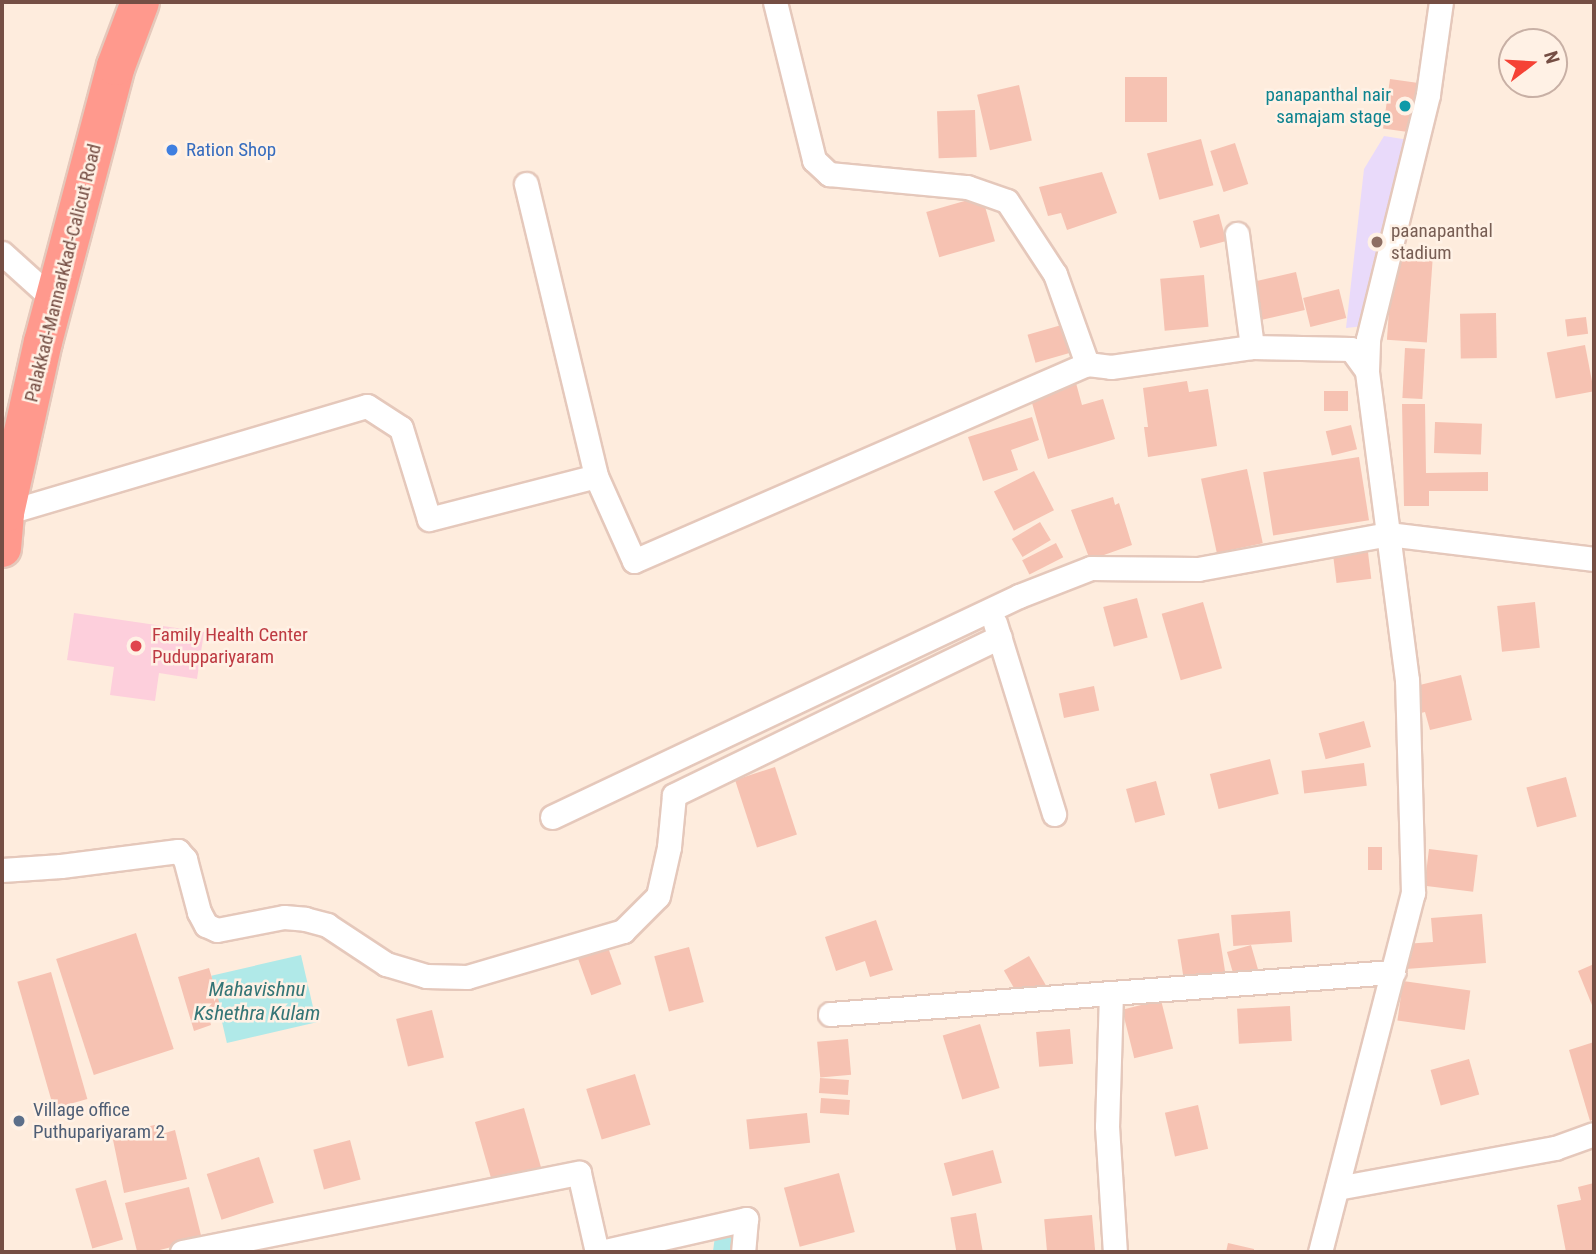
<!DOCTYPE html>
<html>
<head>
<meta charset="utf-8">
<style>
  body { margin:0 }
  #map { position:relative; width:1596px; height:1254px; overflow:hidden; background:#feecdd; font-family:"Roboto Condensed",sans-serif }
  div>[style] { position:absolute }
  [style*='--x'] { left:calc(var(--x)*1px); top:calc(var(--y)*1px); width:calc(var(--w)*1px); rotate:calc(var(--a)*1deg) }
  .education>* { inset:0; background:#e9dafa }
  .medical>* { inset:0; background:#fdcfdc }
  .water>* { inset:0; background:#b0e9e8; transform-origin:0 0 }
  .canal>* { height:30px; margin:-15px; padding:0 15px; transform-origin:15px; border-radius:15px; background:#b0e9e8 }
  .building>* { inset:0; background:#f6c2b2; transform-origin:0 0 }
  .roads { filter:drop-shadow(2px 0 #e5c8bb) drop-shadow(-2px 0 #e5c8bb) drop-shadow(0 2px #e5c8bb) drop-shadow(0 -2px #e5c8bb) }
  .street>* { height:23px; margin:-11.5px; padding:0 11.5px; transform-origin:11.5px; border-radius:11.5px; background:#fff }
  .highway>* { height:38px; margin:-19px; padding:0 19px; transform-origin:19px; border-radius:19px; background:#ff998d }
  .dots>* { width:19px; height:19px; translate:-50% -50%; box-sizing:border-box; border:4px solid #fff1e5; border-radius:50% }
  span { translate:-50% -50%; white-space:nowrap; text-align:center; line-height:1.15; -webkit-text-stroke:5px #fff1e5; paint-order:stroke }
  .culture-label { font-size:19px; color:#0d838f }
  .right { translate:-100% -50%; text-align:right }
  .shop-label { font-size:19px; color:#366cbe }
  .left { translate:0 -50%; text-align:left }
  .education-label { font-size:19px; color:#785e54 }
  .street-label { font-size:19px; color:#754e44 }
  .health-label { font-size:19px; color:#be3a42 }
  .service-label { font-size:19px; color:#4e5e75 }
  .water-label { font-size:21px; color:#347576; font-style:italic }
  .frame { position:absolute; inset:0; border:4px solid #754e44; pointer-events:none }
  .north { position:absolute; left:1498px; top:28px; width:70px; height:70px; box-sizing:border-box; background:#fff1e5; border:2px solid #c8b0a5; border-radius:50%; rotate:73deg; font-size:19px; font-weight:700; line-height:28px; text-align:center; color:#754e44 }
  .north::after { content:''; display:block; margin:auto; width:24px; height:32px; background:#f54235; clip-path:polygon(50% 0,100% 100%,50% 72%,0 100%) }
</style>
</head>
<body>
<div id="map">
  <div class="education">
    <i style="clip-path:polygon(1384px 136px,1415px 141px,1408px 232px,1389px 252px,1383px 324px,1346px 328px,1364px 169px)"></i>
  </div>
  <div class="medical">
    <i style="clip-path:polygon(74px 613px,204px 632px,197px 679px,159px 673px,155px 701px,110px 695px,114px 667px,67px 660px)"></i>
  </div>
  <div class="water">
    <i style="left:301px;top:955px;width:69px;height:92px;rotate:77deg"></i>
  </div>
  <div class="canal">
    <i style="--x:728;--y:1252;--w:21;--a:-82"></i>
  </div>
  <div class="building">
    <i style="left:1125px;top:77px;width:42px;height:45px"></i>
    <i style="left:1390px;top:79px;width:36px;height:50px;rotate:8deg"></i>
    <i style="left:1019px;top:85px;width:57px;height:43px;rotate:77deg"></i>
    <i style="left:975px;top:110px;width:47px;height:38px;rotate:88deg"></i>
    <i style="left:1201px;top:139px;width:48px;height:56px;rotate:75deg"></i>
    <i style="left:1235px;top:143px;width:43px;height:26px;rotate:72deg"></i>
    <i style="clip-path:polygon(1102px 172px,1117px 213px,1067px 230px,1061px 213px,1048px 216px,1039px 187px)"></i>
    <i style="left:982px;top:196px;width:47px;height:58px;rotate:74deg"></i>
    <i style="left:1219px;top:214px;width:28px;height:27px;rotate:75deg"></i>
    <i style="left:1393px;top:253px;width:40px;height:87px;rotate:4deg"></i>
    <i style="left:1296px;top:272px;width:39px;height:46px;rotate:77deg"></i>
    <i style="left:1204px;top:275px;width:52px;height:44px;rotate:85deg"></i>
    <i style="left:1339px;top:289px;width:30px;height:37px;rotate:76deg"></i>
    <i style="left:1496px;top:313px;width:45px;height:36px;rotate:89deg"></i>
    <i style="left:1586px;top:317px;width:17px;height:21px;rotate:83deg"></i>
    <i style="left:1065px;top:324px;width:29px;height:39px;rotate:74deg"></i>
    <i style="left:1585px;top:345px;width:47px;height:39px;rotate:79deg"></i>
    <i style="left:1405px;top:348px;width:20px;height:50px;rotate:3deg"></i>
    <i style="clip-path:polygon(1187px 381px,1189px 392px,1208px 389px,1217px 446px,1148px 457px,1144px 427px,1148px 427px,1143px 388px)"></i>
    <i style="clip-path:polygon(1076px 383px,1082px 405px,1103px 399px,1115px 439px,1048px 459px,1030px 396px)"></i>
    <i style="left:1324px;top:391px;width:24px;height:20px"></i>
    <i style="clip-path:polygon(1402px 404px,1425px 404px,1426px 473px,1488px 472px,1488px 491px,1429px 491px,1429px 506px,1404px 506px)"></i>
    <i style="clip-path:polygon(1032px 417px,1039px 440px,1011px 450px,1018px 470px,983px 481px,968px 437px)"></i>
    <i style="left:1435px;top:422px;width:47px;height:31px;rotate:2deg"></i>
    <i style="left:1351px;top:425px;width:25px;height:26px;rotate:76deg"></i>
    <i style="left:1359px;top:457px;width:64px;height:97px;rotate:81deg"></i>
    <i style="left:1247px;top:469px;width:76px;height:47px;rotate:78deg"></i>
    <i style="left:1034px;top:471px;width:44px;height:45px;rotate:63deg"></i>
    <i style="clip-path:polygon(1113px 497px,1115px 505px,1119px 503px,1132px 545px,1090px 560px,1071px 510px)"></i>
    <i style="left:1040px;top:522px;width:21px;height:33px;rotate:59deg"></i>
    <i style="left:1056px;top:543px;width:16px;height:38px;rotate:63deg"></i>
    <i style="left:1367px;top:544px;width:35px;height:35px;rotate:83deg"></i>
    <i style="left:1137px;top:598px;width:41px;height:35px;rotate:75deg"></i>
    <i style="left:1203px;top:602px;width:69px;height:43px;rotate:74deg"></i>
    <i style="left:1535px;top:602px;width:46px;height:38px;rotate:84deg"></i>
    <i style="clip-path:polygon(1461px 675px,1472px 720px,1430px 730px,1425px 712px,1405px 717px,1399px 690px)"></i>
    <i style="left:1094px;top:686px;width:25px;height:36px;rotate:78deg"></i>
    <i style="left:1364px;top:721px;width:27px;height:47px;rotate:75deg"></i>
    <i style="left:1270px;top:759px;width:36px;height:62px;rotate:76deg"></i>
    <i style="left:1364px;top:763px;width:23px;height:63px;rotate:83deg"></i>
    <i style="left:775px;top:767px;width:71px;height:42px;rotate:72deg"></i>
    <i style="left:1566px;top:777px;width:41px;height:41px;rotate:75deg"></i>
    <i style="left:1156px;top:781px;width:35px;height:31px;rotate:75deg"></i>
    <i style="left:1368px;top:847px;width:14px;height:23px"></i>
    <i style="left:1429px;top:849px;width:49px;height:37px;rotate:7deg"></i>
    <i style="left:1290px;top:911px;width:31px;height:59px;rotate:86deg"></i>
    <i style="clip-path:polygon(1482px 914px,1486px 963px,1406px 969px,1404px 944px,1433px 942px,1431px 918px)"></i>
    <i style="clip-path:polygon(876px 920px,893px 970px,870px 977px,865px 961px,836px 971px,825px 937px)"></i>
    <i style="left:136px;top:933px;width:122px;height:84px;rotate:72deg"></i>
    <i style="left:1219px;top:933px;width:47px;height:42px;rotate:81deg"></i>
    <i style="left:606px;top:942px;width:45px;height:32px;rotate:70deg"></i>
    <i style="left:1251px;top:945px;width:25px;height:25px;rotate:74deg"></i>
    <i style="left:689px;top:947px;width:57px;height:36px;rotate:75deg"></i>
    <i style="left:1029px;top:956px;width:34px;height:29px;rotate:60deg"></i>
    <i style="clip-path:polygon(1594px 964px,1594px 1010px,1578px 971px)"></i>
    <i style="clip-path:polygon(209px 968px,220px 1005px,207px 1009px,211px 1025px,194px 1031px,178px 977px)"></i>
    <i style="left:51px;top:972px;width:132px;height:35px;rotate:74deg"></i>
    <i style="left:1403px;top:981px;width:68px;height:40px;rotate:8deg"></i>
    <i style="left:1161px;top:1000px;width:50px;height:40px;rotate:76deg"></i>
    <i style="left:1290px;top:1006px;width:35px;height:53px;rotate:87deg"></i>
    <i style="left:432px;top:1010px;width:49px;height:37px;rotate:76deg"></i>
    <i style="left:980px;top:1024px;width:67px;height:39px;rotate:73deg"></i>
    <i style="left:1070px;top:1029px;width:35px;height:34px;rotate:85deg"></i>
    <i style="left:848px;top:1039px;width:36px;height:31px;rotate:85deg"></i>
    <i style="clip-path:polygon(1594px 1042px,1594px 1119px,1590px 1121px,1569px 1050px)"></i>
    <i style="left:1469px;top:1059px;width:37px;height:40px;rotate:74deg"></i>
    <i style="left:635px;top:1074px;width:53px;height:51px;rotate:73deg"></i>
    <i style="left:820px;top:1078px;width:29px;height:15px;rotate:4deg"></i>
    <i style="left:821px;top:1098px;width:29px;height:15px;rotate:4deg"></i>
    <i style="left:1198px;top:1105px;width:45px;height:34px;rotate:77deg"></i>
    <i style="left:524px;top:1108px;width:64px;height:51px;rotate:74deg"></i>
    <i style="left:807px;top:1113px;width:30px;height:61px;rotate:84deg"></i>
    <i style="clip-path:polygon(163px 1123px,165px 1133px,175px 1130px,187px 1179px,124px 1193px,112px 1135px)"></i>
    <i style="left:350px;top:1140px;width:41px;height:38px;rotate:75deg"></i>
    <i style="left:993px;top:1150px;width:34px;height:51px;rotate:75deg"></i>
    <i style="left:259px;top:1157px;width:48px;height:55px;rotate:72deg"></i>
    <i style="left:839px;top:1173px;width:61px;height:57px;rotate:75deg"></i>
    <i style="left:106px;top:1180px;width:62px;height:32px;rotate:74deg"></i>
    <i style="clip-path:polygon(1594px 1183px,1594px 1252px,1566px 1252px,1557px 1205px,1581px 1200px,1578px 1187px)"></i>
    <i style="left:189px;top:1187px;width:54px;height:66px;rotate:76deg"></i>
    <i style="left:976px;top:1213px;width:40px;height:26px;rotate:80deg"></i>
    <i style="left:1092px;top:1215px;width:37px;height:48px;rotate:85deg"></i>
    <i style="clip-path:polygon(1228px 1243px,1254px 1249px,1254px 1252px,1226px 1252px)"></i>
  </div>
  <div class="roads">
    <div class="street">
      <i style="--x:775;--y:2;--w:163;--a:76.1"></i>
      <i style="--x:814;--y:160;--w:21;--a:43"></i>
      <i style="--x:829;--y:174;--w:139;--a:5.4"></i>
      <i style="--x:967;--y:187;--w:42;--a:19.3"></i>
      <i style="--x:1007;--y:201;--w:87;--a:56.7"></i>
      <i style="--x:1055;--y:274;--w:96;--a:70.4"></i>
      <i style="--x:526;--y:184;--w:300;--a:76.5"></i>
      <i style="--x:596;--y:476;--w:93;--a:65.9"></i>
      <i style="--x:634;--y:561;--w:494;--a:-23.5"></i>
      <i style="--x:1087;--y:364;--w:24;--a:7"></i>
      <i style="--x:1111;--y:367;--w:142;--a:-8.1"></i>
      <i style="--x:1252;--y:347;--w:99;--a:1.2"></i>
      <i style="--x:1351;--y:349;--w:27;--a:54"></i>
      <i style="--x:1237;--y:234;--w:114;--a:82.4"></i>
      <i style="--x:2;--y:253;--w:70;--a:42.1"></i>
      <i style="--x:5;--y:513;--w:377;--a:-16.5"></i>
      <i style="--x:367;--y:406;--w:40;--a:32.9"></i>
      <i style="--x:401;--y:428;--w:95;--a:72.9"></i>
      <i style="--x:429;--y:519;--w:172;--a:-14.4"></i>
      <i style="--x:995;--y:623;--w:200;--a:72.8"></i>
      <i style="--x:552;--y:817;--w:517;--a:-25.33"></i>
      <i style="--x:1019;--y:596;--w:77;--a:-21.3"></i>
      <i style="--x:1091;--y:568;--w:107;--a:0.5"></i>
      <i style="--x:1198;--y:569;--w:193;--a:-10.4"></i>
      <i style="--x:1388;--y:534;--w:208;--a:6.9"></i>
      <i style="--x:2;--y:870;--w:59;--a:-3.9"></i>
      <i style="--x:61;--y:866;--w:118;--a:-7.3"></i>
      <i style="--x:178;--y:851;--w:11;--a:49"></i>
      <i style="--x:185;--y:859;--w:55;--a:75.2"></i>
      <i style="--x:199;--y:912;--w:15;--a:62"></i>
      <i style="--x:206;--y:925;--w:12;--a:24"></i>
      <i style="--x:217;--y:930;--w:68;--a:-11"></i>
      <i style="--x:284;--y:917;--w:21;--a:5"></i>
      <i style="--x:305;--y:919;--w:23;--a:15"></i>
      <i style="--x:327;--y:925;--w:71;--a:33.5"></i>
      <i style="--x:386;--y:964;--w:42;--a:16.7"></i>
      <i style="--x:426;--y:976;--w:41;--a:1.4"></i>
      <i style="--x:467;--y:977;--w:163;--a:-16.4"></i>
      <i style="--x:623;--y:931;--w:49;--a:-45"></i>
      <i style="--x:658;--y:896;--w:50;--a:-77.3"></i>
      <i style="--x:669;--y:847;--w:52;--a:-84.5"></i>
      <i style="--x:674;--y:795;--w:362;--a:-25.9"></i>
      <i style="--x:1111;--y:993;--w:133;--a:91.7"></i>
      <i style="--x:1107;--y:1126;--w:126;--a:86.4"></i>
      <i style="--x:830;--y:1014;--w:565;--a:-4.27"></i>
      <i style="--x:1337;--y:1188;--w:222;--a:-10.4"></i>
      <i style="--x:1555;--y:1148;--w:41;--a:-19.7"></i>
      <i style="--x:182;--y:1252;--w:405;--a:-11.3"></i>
      <i style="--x:579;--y:1173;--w:81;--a:77.2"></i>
      <i style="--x:601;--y:1252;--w:149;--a:-12.8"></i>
      <i style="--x:746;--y:1219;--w:33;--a:95"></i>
      <i style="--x:1320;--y:1252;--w:371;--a:-75.5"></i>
      <i style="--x:1413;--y:893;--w:213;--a:-91.6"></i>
      <i style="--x:1407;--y:680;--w:312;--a:-97.4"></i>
      <i style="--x:1367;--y:371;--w:32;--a:-88"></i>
      <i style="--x:1368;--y:339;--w:252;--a:-76.2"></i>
      <i style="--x:1428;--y:94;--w:93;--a:-82"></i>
    </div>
    <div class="highway">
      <i style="--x:2;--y:548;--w:35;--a:-85"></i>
      <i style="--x:5;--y:513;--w:175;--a:-77.5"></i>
      <i style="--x:43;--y:342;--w:285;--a:-75.2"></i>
      <i style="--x:116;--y:66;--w:68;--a:-69.4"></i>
    </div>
  </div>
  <div class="dots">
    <i style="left:1405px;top:106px;background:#0f9aa8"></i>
    <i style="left:172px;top:150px;background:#3f7fe0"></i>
    <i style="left:1377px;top:242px;background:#8d6e63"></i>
    <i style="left:136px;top:646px;background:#e0444e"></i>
    <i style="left:19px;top:1121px;background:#5c6f8a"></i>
  </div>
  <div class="culture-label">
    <span class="right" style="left:1391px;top:106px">panapanthal nair<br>samajam stage</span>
  </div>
  <div class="shop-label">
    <span class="left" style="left:186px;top:150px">Ration Shop</span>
  </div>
  <div class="education-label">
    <span class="left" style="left:1391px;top:242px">paanapanthal<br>stadium</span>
  </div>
  <div class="street-label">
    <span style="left:63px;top:273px;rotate:-76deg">Palakkad-Mannarkkad-Calicut Road</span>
  </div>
  <div class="health-label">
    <span class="left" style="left:152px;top:646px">Family Health Center<br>Puduppariyaram</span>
  </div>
  <div class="service-label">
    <span class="left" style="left:33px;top:1121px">Village office<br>Puthupariyaram 2</span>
  </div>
  <div class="water-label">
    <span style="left:257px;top:1001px">Mahavishnu<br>Kshethra Kulam</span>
  </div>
  <div class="frame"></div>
  <div class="north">N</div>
</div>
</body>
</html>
